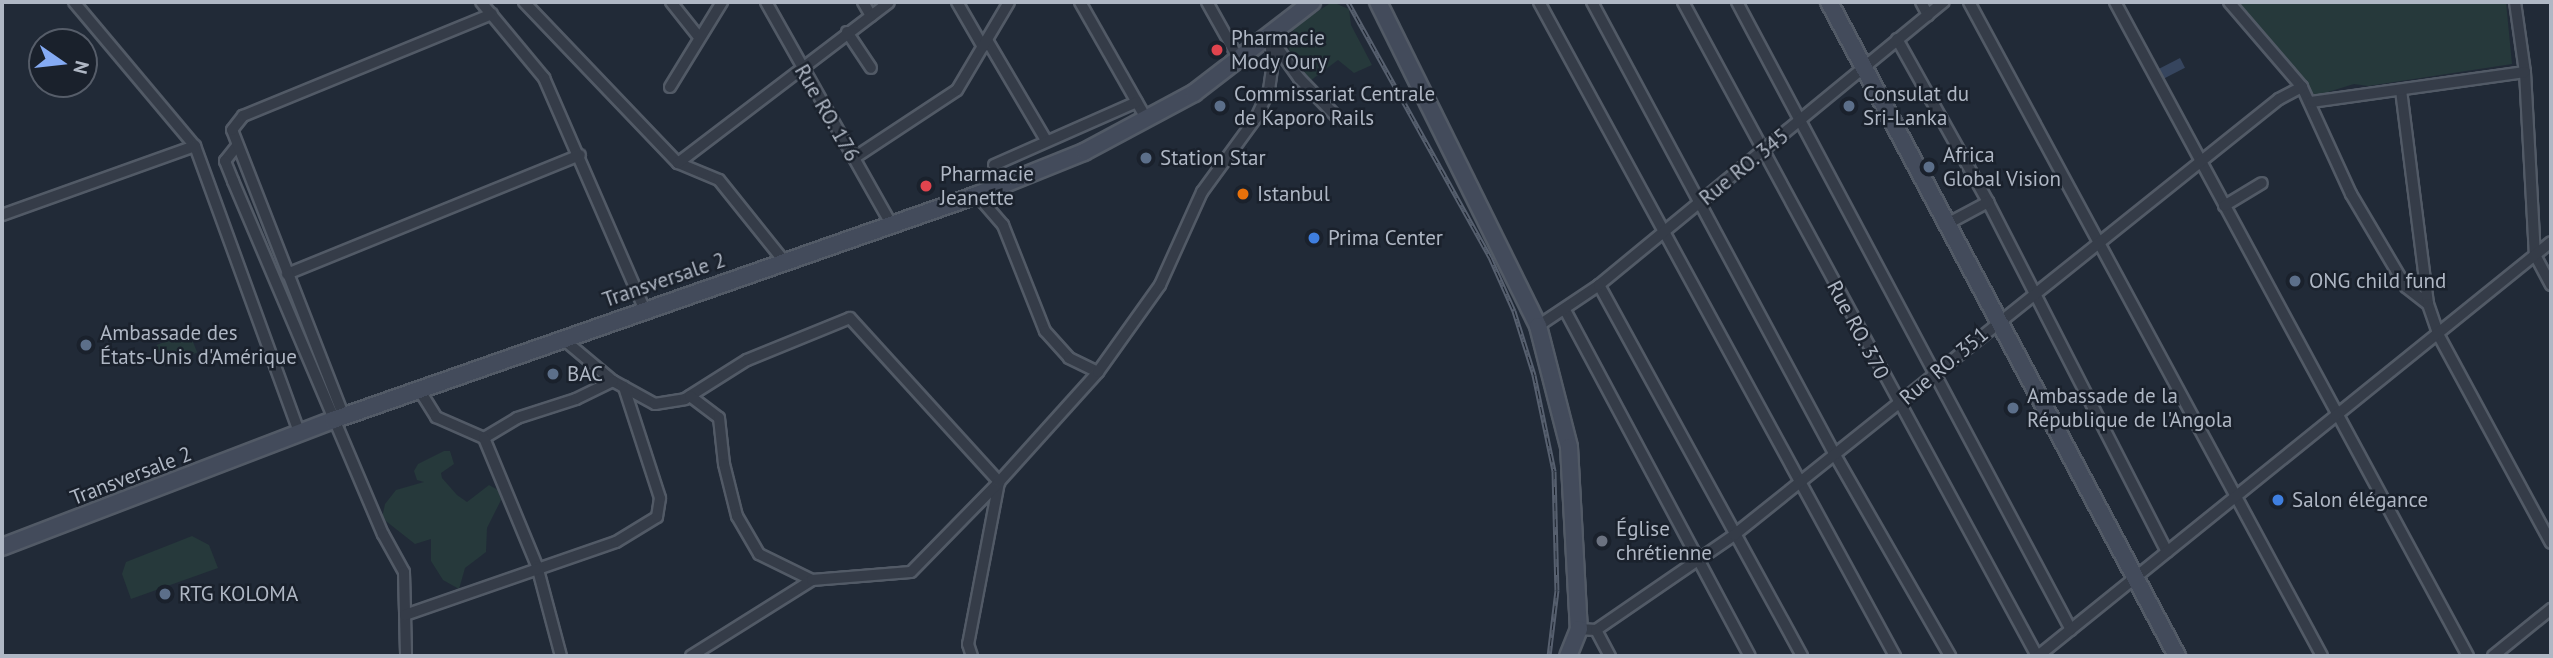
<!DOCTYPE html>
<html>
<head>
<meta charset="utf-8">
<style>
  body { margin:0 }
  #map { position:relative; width:2553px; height:658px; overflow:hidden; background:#212a37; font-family:"PT Sans",sans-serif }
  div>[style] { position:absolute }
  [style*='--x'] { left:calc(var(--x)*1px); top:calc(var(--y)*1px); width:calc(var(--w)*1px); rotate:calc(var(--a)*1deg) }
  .green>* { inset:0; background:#26393b; transform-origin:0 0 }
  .water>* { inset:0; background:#36455e; transform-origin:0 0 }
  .roads { filter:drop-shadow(2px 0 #525a66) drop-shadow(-2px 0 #525a66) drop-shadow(0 2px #525a66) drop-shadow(0 -2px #525a66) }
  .street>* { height:10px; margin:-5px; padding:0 5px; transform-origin:5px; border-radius:5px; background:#353c48 }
  .secondary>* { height:16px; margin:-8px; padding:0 8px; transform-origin:8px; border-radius:8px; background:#434b5b }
  .rail>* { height:5px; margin-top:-2.5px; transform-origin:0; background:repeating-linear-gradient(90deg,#1a212c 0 8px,#57606f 0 16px); box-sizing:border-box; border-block:2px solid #57606f }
  .dots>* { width:19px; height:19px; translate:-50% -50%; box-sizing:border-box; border:4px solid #1a212c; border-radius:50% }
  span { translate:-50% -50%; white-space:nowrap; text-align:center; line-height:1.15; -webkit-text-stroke:5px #1a212c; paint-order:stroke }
  .poi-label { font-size:21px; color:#afb7c4 }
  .left { translate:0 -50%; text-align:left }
  .street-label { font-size:21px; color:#afb7c4 }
  .frame { position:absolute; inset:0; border:4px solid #afb7c4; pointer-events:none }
  .north { position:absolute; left:28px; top:28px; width:70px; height:70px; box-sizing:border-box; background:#1a212c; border:2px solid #565d69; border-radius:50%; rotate:104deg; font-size:19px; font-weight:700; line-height:28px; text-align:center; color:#afb7c4 }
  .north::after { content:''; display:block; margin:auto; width:24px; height:32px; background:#85abf4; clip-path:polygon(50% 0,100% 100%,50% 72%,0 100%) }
</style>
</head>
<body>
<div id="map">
  <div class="green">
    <i style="clip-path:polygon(1332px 2px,1349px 9px,1351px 25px,1372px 65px,1354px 73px,1338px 60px,1310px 81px,1302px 77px,1291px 59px,1287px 40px,1297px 25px)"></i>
    <i style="clip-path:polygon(2238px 2px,2506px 2px,2512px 64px,2368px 86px,2354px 84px,2315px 96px)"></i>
    <i style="left:189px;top:332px;width:22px;height:35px;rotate:68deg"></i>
    <i style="clip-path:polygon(444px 451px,450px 451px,454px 464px,441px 473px,442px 478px,457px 495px,467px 502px,489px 485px,498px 490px,501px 500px,487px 528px,486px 552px,465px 568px,459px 589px,443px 580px,431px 561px,431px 539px,415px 544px,382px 518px,385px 504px,396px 490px,424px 482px,417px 480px,414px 471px,418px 464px)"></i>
    <i style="clip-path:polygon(192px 536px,209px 545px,218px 568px,131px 599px,122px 574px,126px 562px)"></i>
  </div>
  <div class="water">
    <i style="left:2180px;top:58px;width:11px;height:24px;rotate:63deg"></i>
  </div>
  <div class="roads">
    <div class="street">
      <i style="--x:74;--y:2;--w:188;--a:50"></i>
      <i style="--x:195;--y:146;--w:307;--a:70"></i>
      <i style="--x:481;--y:2;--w:99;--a:50.3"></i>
      <i style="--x:544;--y:78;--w:251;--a:66.5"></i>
      <i style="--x:524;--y:2;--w:223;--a:46.3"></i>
      <i style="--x:678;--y:163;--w:44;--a:22.5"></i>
      <i style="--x:719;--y:180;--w:104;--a:51.3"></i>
      <i style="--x:671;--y:2;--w:43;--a:51.5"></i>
      <i style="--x:766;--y:2;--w:253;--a:60.6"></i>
      <i style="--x:863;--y:2;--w:16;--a:60"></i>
      <i style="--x:957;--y:2;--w:52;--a:60"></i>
      <i style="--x:1080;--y:2;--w:136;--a:60.4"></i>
      <i style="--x:1207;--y:2;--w:68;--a:60.8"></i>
      <i style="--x:1539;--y:2;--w:745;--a:61.44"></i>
      <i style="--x:1592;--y:2;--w:514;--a:61.79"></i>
      <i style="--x:1835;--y:455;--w:232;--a:60.2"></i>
      <i style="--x:1683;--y:2;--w:744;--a:61.57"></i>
      <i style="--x:1737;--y:2;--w:711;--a:61.99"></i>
      <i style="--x:1921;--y:2;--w:15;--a:62"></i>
      <i style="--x:1969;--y:2;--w:743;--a:61.64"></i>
      <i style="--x:2115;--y:2;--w:743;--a:61.64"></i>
      <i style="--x:2229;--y:2;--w:112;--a:49.3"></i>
      <i style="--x:2302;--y:87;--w:118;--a:65.4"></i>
      <i style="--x:2351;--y:194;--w:108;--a:59.4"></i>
      <i style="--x:2406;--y:287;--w:28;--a:38"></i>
      <i style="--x:2515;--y:2;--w:71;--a:81.9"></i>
      <i style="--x:2525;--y:72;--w:183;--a:86.9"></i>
      <i style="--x:2535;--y:255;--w:34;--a:62"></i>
      <i style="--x:847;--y:32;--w:43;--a:56.3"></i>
      <i style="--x:1897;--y:39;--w:187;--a:60.8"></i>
      <i style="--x:1988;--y:202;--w:393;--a:62.9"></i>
      <i style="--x:987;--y:40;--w:116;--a:59.5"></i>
      <i style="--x:670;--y:87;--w:100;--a:-58.5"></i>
      <i style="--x:2401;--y:90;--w:216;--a:82.8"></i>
      <i style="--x:2428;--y:304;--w:34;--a:71"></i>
      <i style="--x:2439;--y:336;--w:235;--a:61.6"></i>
      <i style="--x:2311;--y:102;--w:216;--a:-8"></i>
      <i style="--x:236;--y:147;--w:18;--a:128"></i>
      <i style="--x:225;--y:161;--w:22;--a:68"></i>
      <i style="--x:233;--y:181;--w:384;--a:67"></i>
      <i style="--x:383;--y:534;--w:43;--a:61.1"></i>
      <i style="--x:404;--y:572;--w:84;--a:88.6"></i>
      <i style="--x:854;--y:158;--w:123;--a:-33.4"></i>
      <i style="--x:957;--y:90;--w:102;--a:-59.4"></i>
      <i style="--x:678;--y:163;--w:265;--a:-37.3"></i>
      <i style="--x:994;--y:165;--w:156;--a:-23.8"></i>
      <i style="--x:977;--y:195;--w:40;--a:49"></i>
      <i style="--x:1003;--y:225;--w:114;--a:68.4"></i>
      <i style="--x:1045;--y:331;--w:36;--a:48"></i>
      <i style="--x:1069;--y:358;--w:32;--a:26"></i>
      <i style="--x:2224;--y:206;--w:44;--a:-31.2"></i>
      <i style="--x:2;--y:215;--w:205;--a:-19.7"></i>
      <i style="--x:1947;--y:224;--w:47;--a:-28.2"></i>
      <i style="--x:287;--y:274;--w:316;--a:-22.1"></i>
      <i style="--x:1599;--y:285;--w:423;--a:61.3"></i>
      <i style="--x:1565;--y:310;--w:392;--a:61.9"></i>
      <i style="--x:1538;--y:326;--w:73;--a:-33.9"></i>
      <i style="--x:1599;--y:285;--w:446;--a:-39.4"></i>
      <i style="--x:563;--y:339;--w:65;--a:40"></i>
      <i style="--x:613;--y:381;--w:48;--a:28.7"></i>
      <i style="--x:655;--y:404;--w:30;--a:-9"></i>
      <i style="--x:685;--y:399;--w:73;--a:-32.2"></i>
      <i style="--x:747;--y:360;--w:111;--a:-22.2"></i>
      <i style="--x:850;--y:318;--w:222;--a:47.7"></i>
      <i style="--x:999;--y:482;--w:165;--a:100.8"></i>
      <i style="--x:968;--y:644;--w:13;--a:72"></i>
      <i style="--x:420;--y:391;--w:31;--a:58"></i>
      <i style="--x:436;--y:417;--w:52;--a:23.6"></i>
      <i style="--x:484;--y:438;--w:39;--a:-31"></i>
      <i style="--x:517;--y:418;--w:62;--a:-17.9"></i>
      <i style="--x:576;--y:399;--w:41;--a:-25.9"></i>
      <i style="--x:690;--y:396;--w:36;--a:37"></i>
      <i style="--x:719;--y:418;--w:46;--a:83.8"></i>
      <i style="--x:724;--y:464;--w:54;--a:76"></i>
      <i style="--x:737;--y:516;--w:44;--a:59.9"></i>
      <i style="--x:759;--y:554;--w:59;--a:26.1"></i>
      <i style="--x:344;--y:417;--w:308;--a:-111.3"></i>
      <i style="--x:232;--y:130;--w:18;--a:-52"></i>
      <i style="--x:243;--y:116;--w:269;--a:-22.3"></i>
      <i style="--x:484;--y:438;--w:139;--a:67.5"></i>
      <i style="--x:537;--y:566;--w:93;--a:75.1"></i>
      <i style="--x:405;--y:615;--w:223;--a:-19.1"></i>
      <i style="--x:616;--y:542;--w:48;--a:-31.4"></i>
      <i style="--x:657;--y:517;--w:19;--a:-81"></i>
      <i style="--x:660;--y:498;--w:117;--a:-108"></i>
      <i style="--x:1579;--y:629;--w:17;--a:3"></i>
      <i style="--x:1596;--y:630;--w:168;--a:-34.5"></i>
      <i style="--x:1734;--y:535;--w:698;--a:-38.66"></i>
      <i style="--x:2279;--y:99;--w:26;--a:-28"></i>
      <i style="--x:1596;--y:630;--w:30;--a:62"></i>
      <i style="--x:691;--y:656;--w:143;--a:-32.1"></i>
      <i style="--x:812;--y:580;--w:99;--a:-4.6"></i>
      <i style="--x:911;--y:572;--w:126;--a:-45.6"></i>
      <i style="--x:999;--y:482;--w:148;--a:-48"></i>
      <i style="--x:1098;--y:372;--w:107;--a:-54.5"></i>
      <i style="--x:1160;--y:285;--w:102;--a:-65.7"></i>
      <i style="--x:1202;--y:192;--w:92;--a:-53.9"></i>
      <i style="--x:1256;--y:118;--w:31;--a:-65"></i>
      <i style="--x:1269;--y:90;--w:28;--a:-82"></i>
      <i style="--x:1273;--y:62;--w:26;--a:-99"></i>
      <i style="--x:1269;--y:36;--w:52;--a:54.5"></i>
      <i style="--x:1299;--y:78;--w:53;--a:45.8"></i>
      <i style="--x:2038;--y:656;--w:659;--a:-38.9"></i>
      <i style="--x:2493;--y:656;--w:75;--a:-39"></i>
    </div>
    <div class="secondary">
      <i style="--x:1378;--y:2;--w:361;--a:63.7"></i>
      <i style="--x:1538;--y:326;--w:125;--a:75.6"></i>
      <i style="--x:1569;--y:447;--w:182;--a:86.9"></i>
      <i style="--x:1579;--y:629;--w:29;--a:112"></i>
      <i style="--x:1829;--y:2;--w:741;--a:61.98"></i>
      <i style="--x:2;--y:547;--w:355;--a:-21"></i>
      <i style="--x:333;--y:420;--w:682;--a:-19.26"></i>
      <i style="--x:977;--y:195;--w:115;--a:-21.9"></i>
      <i style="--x:1084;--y:152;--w:125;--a:-28.2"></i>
      <i style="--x:1194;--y:93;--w:149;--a:-37.6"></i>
    </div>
  </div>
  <div class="rail">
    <i style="--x:1348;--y:2;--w:292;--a:60.9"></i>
    <i style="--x:1490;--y:257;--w:59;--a:66"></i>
    <i style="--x:1514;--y:311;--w:67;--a:72.6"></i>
    <i style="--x:1534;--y:375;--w:98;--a:78.2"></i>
    <i style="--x:1554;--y:471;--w:119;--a:88.6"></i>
    <i style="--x:1557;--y:590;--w:66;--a:96.9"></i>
  </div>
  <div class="dots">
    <i style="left:1217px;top:50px;background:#e0444e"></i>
    <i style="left:1220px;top:106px;background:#5c6f8a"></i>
    <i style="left:1849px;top:106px;background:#5c6f8a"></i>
    <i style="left:1146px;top:158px;background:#5c6f8a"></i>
    <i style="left:1929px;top:167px;background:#5c6f8a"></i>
    <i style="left:926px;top:186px;background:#e0444e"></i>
    <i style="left:1243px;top:194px;background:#e8710a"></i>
    <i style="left:1314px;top:238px;background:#3f7fe0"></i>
    <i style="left:2295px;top:281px;background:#5c6f8a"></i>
    <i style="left:86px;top:345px;background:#5c6f8a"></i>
    <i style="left:553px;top:374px;background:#5c6f8a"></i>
    <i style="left:2013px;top:408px;background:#5c6f8a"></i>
    <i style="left:2278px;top:500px;background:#3f7fe0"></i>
    <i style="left:1602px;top:541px;background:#6b7280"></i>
    <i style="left:165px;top:594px;background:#5c6f8a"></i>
  </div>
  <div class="poi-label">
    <span class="left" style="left:1231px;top:50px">Pharmacie<br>Mody Oury</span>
    <span class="left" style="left:1234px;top:106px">Commissariat Centrale<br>de Kaporo Rails</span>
    <span class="left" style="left:1863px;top:106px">Consulat du<br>Sri-Lanka</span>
    <span class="left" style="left:1943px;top:167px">Africa<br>Global Vision</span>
    <span class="left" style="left:1160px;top:158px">Station Star</span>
    <span class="left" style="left:940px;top:186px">Pharmacie<br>Jeanette</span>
    <span class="left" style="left:1257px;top:194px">Istanbul</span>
    <span class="left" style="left:1328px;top:238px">Prima Center</span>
    <span class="left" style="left:2309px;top:281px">ONG child fund</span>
    <span class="left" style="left:100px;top:345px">Ambassade des<br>États-Unis d'Amérique</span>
    <span class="left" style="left:567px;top:374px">BAC</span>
    <span class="left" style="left:2027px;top:408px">Ambassade de la<br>République de l'Angola</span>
    <span class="left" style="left:2292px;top:500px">Salon élégance</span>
    <span class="left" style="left:1616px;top:541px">Église<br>chrétienne</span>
    <span class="left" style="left:179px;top:594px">RTG KOLOMA</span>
  </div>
  <div class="street-label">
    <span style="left:827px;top:113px;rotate:60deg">Rue RO. 176</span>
    <span style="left:1744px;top:167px;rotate:-39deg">Rue RO. 345</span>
    <span style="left:664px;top:280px;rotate:-19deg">Transversale 2</span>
    <span style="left:1858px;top:330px;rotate:62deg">Rue RO. 370</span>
    <span style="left:1944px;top:366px;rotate:-40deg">Rue RO. 351</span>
    <span style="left:131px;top:476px;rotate:-21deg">Transversale 2</span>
  </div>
  <div class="frame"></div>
  <div class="north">N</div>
</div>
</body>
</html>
